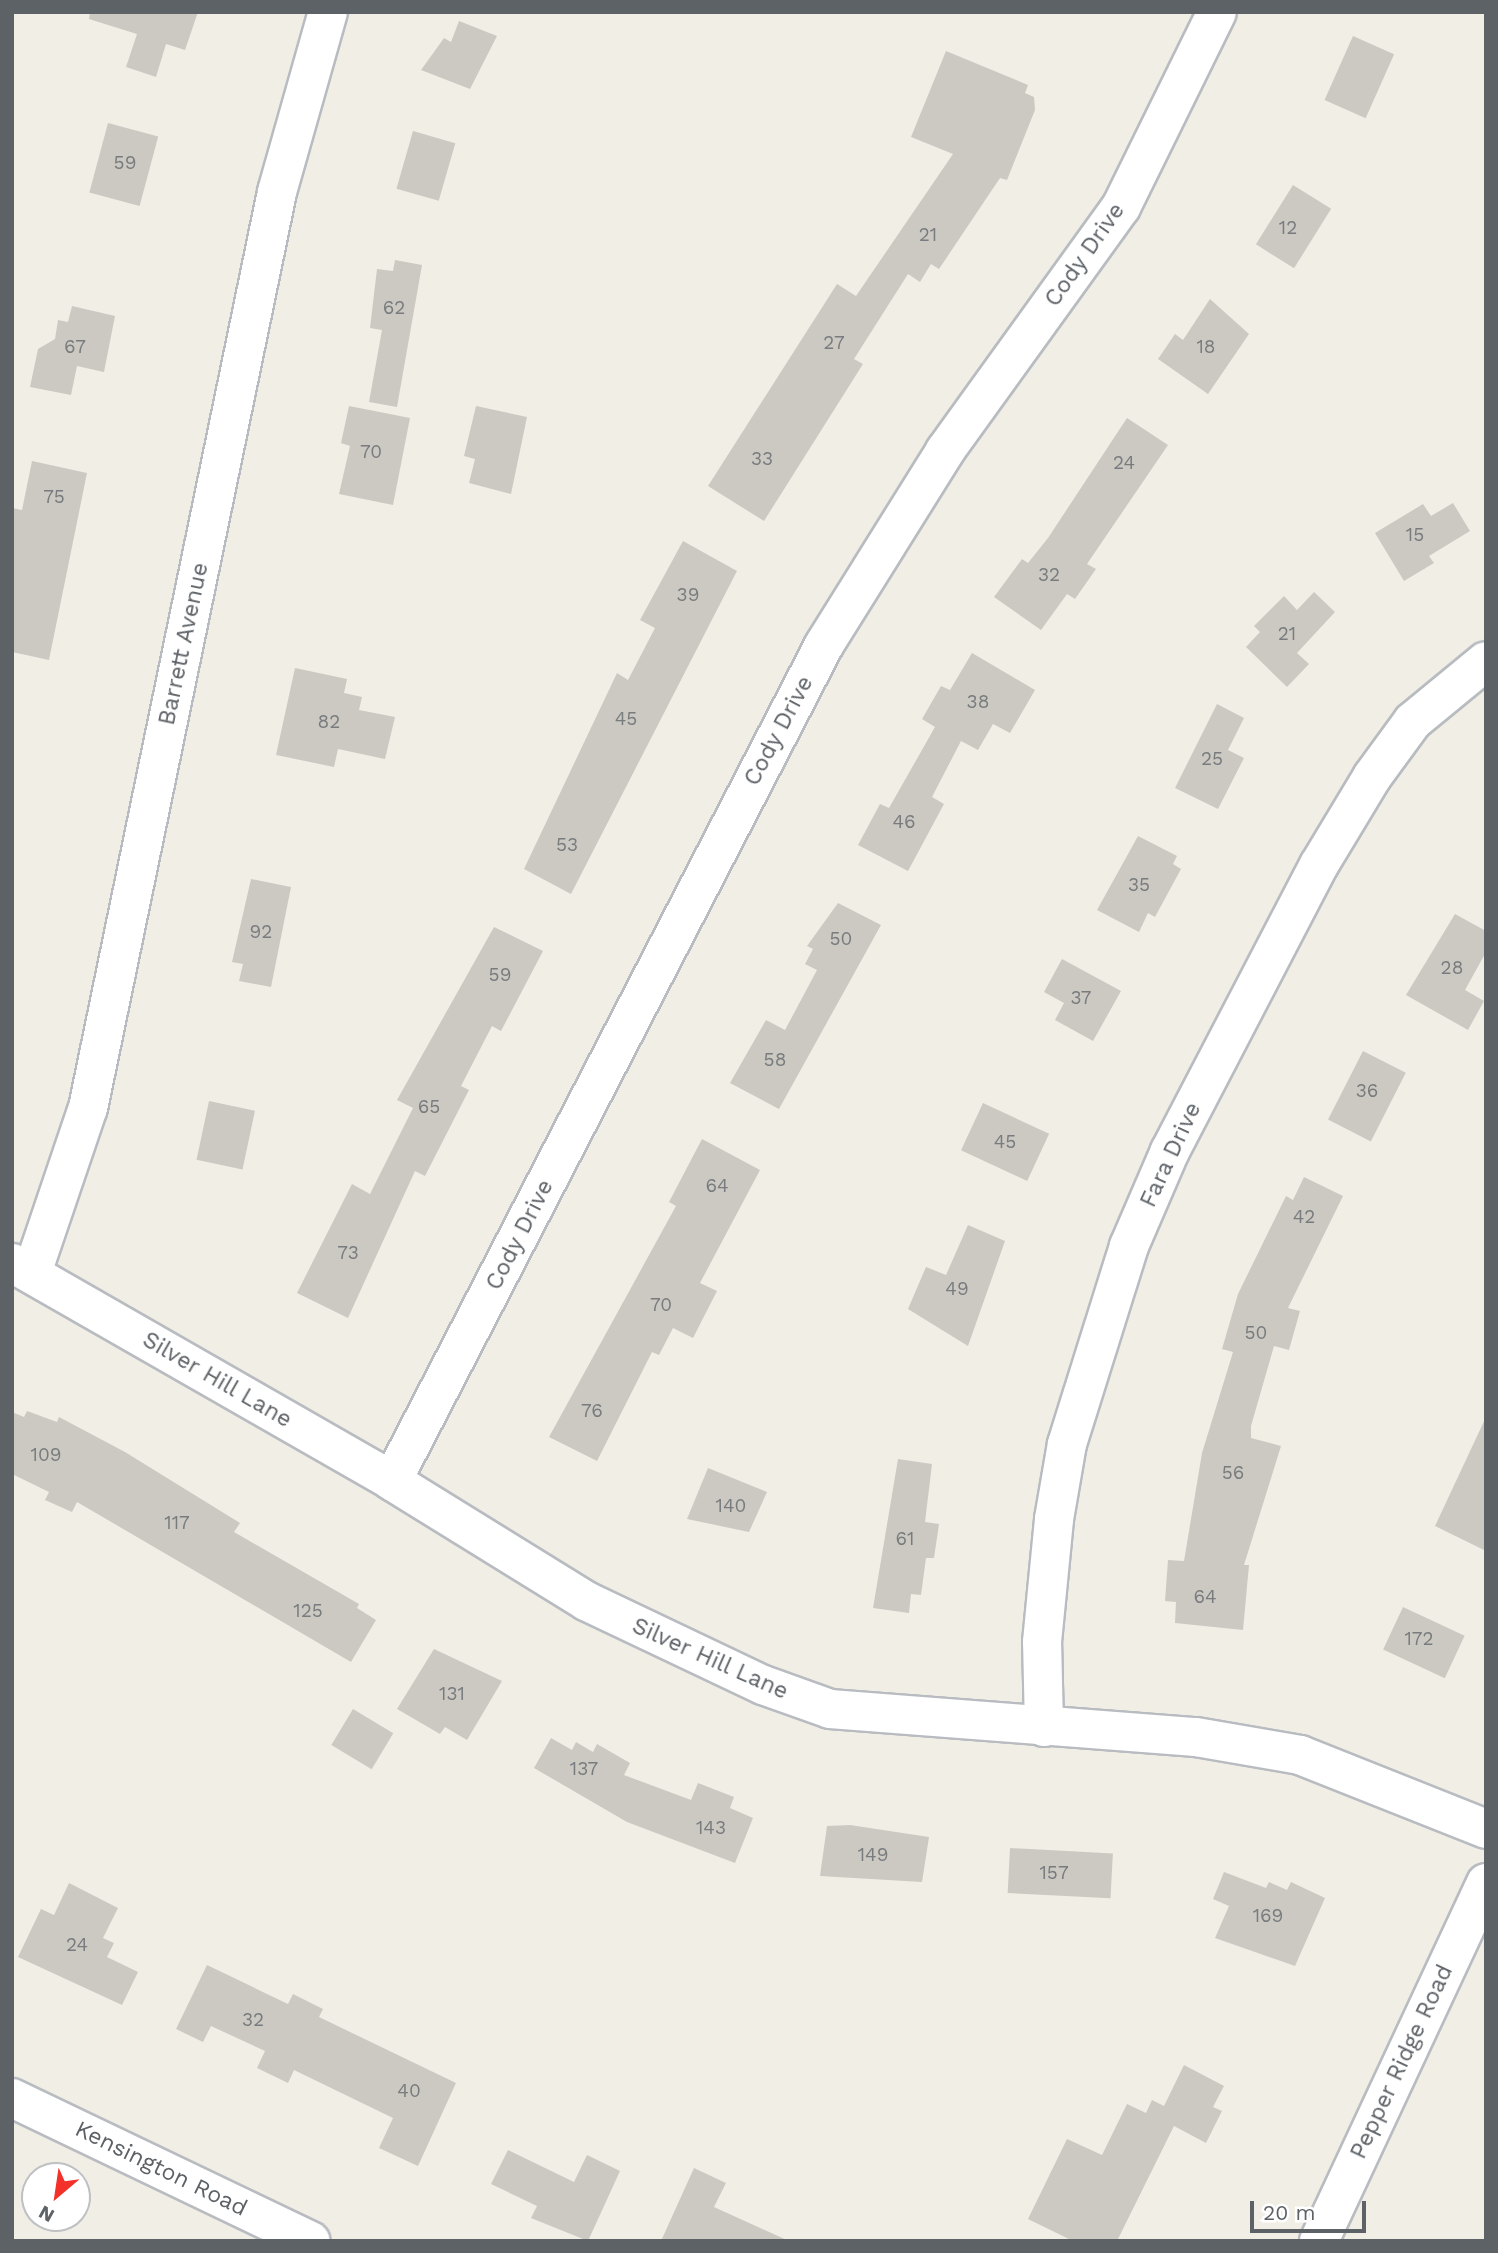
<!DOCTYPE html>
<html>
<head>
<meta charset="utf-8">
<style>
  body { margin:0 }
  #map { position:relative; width:1498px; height:2253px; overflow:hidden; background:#f1eee6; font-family:"Work Sans",sans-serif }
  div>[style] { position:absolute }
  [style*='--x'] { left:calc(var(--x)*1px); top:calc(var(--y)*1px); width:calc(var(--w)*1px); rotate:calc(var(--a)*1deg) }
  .building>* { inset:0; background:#ccc9c3; transform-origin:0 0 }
  .roads { filter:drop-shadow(2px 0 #b8bcc0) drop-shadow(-2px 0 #b8bcc0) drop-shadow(0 2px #b8bcc0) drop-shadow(0 -2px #b8bcc0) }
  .street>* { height:38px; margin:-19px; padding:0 19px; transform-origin:19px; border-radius:19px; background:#fff }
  span { translate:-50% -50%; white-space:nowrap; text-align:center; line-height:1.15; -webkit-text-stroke:6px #fff; paint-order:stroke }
  .number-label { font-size:19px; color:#797c7e }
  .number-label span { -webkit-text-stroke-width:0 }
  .street-label { font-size:23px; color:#5d6267 }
  .frame { position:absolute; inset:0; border:14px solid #5d6267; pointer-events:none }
  .north { position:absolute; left:21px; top:2162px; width:70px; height:70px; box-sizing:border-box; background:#fff; border:2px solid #bec0c2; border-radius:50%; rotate:209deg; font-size:19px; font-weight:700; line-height:28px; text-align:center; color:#5d6267 }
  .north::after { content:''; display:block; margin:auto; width:24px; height:32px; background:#f33029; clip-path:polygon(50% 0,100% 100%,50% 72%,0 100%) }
  .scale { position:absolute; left:1250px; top:2201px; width:116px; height:32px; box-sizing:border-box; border:4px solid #5d6267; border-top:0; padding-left:9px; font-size:21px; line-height:24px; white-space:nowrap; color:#5d6267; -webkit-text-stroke:5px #fff; paint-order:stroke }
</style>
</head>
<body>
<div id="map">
  <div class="building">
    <i style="clip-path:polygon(90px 12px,198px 12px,185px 50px,166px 44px,156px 77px,126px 67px,137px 34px,89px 19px)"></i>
    <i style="clip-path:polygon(459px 21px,497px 36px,470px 89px,421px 70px,444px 38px,451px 42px)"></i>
    <i style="left:1353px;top:36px;width:45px;height:70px;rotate:24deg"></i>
    <i style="clip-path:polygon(946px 51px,1028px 85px,1025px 93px,1034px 97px,1035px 110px,1007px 180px,1000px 178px,939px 269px,931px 264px,920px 282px,908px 274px,854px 359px,863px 364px,764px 521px,708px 486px,837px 284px,856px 296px,953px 154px,911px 137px)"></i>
    <i style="left:108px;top:123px;width:52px;height:72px;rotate:15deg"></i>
    <i style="left:413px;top:131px;width:44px;height:60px;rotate:16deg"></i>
    <i style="left:1293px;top:185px;width:45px;height:70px;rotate:32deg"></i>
    <i style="clip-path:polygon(395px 260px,422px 265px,397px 407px,369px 402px,382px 330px,370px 328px,377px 269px,393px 271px)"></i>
    <i style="clip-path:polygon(1210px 299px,1249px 334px,1208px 394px,1158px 359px,1175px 334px,1183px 340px)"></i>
    <i style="clip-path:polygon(72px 306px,115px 316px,104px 372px,77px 366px,71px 395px,30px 387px,38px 349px,55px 339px,58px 320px,68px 322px)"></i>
    <i style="clip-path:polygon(349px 406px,410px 418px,393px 505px,339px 494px,350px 446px,341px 443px)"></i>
    <i style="clip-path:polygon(476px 406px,527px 417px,511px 494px,469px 483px,475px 459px,464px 456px)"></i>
    <i style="clip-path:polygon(1127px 418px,1168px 445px,1087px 564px,1096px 569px,1075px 599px,1067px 594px,1041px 630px,994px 597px,1022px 559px,1028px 563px,1048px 538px)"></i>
    <i style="clip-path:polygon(32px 461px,87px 473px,49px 660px,12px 652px,12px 508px,22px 510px)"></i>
    <i style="clip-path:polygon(1453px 503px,1470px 531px,1429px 556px,1434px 563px,1404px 581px,1375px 533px,1423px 504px,1431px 516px)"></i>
    <i style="clip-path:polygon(683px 541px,737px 571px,571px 894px,524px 869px,617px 673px,628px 680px,655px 628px,640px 620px)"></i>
    <i style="clip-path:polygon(1314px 592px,1335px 612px,1297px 653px,1309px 664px,1287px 687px,1246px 647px,1260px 632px,1254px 626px,1284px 596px,1297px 610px)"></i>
    <i style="clip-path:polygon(972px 653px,1035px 690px,1010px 733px,993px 724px,978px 750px,961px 741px,932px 797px,944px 804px,908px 871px,858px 845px,880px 804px,889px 808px,935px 727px,922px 719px,941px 686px,950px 690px)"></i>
    <i style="clip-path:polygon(295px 668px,347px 679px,344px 693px,362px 697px,359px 710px,395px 717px,385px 759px,338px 749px,334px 767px,276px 755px)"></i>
    <i style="clip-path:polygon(1217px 704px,1244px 718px,1228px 750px,1244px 758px,1218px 809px,1175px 788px)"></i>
    <i style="clip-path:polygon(1138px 836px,1177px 856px,1173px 864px,1181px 869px,1155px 917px,1148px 913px,1139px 932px,1097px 910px)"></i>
    <i style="clip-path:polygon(251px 879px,291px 887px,271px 987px,239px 981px,243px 964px,232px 962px)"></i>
    <i style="clip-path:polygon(838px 903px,881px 925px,779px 1109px,730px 1083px,766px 1020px,785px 1030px,817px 970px,805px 964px,813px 949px,807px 946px)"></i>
    <i style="clip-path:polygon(1455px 914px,1486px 931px,1486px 952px,1465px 990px,1484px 1001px,1468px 1030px,1406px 995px)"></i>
    <i style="clip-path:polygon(494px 927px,543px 951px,501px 1031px,492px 1026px,461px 1086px,469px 1090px,425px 1176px,415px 1171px,348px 1318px,297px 1293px,352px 1184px,370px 1194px,413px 1108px,397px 1100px)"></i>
    <i style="clip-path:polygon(1062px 959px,1121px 991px,1093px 1041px,1055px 1020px,1064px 1003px,1044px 992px)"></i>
    <i style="left:1363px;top:1051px;width:48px;height:77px;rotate:27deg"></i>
    <i style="left:209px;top:1101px;width:47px;height:60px;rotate:12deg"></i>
    <i style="left:983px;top:1103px;width:73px;height:52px;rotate:25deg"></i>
    <i style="clip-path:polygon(702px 1139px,760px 1170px,700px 1283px,717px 1291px,693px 1338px,673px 1328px,659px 1355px,652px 1352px,597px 1461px,549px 1437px,676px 1206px,669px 1202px)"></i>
    <i style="clip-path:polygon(1304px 1177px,1343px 1196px,1288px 1308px,1300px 1311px,1289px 1350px,1274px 1346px,1251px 1426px,1251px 1438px,1281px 1446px,1244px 1565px,1249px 1565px,1243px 1630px,1175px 1623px,1176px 1602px,1165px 1601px,1168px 1560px,1184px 1561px,1202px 1453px,1233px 1352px,1222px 1349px,1238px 1294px,1286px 1196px,1293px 1200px)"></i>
    <i style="clip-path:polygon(968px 1225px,1005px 1241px,968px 1346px,908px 1309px,926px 1267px,946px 1275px)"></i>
    <i style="clip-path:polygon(27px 1411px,57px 1422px,59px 1417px,125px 1452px,240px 1523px,234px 1532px,359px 1604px,357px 1608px,376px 1620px,351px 1662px,77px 1502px,72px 1512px,45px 1500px,49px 1492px,12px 1474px,12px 1412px,24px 1417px)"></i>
    <i style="clip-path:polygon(1486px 1417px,1486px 1551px,1435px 1526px)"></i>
    <i style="clip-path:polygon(898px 1459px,932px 1464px,925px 1522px,939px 1524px,934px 1558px,926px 1558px,921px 1595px,911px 1594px,909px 1613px,873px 1608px)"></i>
    <i style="clip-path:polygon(708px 1468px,767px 1492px,749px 1532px,687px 1519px)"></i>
    <i style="left:1403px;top:1607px;width:68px;height:47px;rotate:25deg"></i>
    <i style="clip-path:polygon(434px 1649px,502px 1681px,467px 1740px,445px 1727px,440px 1734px,397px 1709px)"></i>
    <i style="left:353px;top:1709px;width:47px;height:42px;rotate:31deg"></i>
    <i style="clip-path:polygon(551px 1738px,572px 1750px,576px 1742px,593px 1752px,597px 1744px,630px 1763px,624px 1775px,691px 1800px,698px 1783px,734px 1797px,730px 1808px,753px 1818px,735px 1863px,627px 1822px,534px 1768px)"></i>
    <i style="clip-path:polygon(850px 1825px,929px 1837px,922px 1882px,820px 1876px,827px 1826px)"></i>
    <i style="left:1010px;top:1848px;width:103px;height:45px;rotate:3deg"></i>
    <i style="clip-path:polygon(1224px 1872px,1266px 1888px,1269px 1882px,1287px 1890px,1291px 1882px,1325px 1898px,1295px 1966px,1215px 1938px,1229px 1906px,1213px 1899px)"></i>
    <i style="clip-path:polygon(69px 1883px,118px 1908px,103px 1938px,114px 1943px,107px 1957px,138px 1972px,122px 2005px,18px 1957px,41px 1909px,54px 1915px)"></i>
    <i style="clip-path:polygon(207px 1965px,288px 2004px,293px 1994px,323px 2009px,319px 2017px,456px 2083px,418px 2166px,379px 2148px,393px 2118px,294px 2070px,288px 2083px,257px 2068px,265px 2051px,211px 2026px,203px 2042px,176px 2029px)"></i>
    <i style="clip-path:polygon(1184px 2065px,1224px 2086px,1213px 2107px,1222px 2111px,1206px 2143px,1174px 2126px,1117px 2241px,1073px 2241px,1028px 2219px,1067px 2139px,1102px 2155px,1127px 2104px,1146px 2113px,1152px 2100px,1164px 2106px)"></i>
    <i style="clip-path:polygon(508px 2150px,574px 2182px,587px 2155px,620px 2171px,588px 2241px,531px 2218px,537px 2206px,491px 2184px)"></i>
    <i style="clip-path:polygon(694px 2168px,726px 2183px,714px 2207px,789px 2241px,661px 2241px)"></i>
  </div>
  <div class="roads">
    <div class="street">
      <i style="--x:12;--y:1263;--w:438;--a:29.8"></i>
      <i style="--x:392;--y:1481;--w:228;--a:31.7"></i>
      <i style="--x:586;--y:1601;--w:196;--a:25.4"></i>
      <i style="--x:763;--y:1685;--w:71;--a:19.7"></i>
      <i style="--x:830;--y:1709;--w:367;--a:4.4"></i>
      <i style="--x:1196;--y:1737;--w:106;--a:9.8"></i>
      <i style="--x:1300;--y:1755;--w:200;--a:21.7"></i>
      <i style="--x:32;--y:1273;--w:174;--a:-71.3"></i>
      <i style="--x:88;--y:1108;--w:935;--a:-78.34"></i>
      <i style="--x:277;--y:192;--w:187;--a:-74.2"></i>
      <i style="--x:392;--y:1481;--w:941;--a:-62.67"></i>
      <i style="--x:824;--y:645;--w:229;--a:-58"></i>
      <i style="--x:945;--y:451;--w:301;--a:-54.2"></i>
      <i style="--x:1121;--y:207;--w:217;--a:-63.8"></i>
      <i style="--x:1044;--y:1727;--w:85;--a:-91.3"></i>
      <i style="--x:1042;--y:1642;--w:124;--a:-84.4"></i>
      <i style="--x:1054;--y:1519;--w:76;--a:-80.2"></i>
      <i style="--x:1067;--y:1444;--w:207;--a:-72.6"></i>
      <i style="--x:1129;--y:1246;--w:103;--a:-66.7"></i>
      <i style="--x:1170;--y:1151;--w:322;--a:-62.5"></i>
      <i style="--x:1319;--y:865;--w:103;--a:-58.9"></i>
      <i style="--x:1372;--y:777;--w:69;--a:-53.8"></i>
      <i style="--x:1413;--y:721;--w:94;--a:-39.4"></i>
      <i style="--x:12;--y:2098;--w:331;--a:25.6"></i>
      <i style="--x:1319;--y:2241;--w:395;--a:-65"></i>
    </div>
  </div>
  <div class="number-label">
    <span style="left:125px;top:163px">59</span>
    <span style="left:1288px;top:228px">12</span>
    <span style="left:928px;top:235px">21</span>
    <span style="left:394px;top:308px">62</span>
    <span style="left:834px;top:343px">27</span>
    <span style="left:75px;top:347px">67</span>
    <span style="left:1206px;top:347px">18</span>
    <span style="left:371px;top:452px">70</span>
    <span style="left:762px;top:459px">33</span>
    <span style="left:1124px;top:463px">24</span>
    <span style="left:54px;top:497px">75</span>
    <span style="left:1415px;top:535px">15</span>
    <span style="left:1049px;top:575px">32</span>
    <span style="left:688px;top:595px">39</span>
    <span style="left:1287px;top:634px">21</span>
    <span style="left:978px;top:702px">38</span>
    <span style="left:626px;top:719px">45</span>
    <span style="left:329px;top:722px">82</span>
    <span style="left:1212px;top:759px">25</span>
    <span style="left:904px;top:822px">46</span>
    <span style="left:567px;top:845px">53</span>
    <span style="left:1139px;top:885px">35</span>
    <span style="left:261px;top:932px">92</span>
    <span style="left:841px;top:939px">50</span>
    <span style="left:1452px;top:968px">28</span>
    <span style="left:500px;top:975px">59</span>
    <span style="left:1081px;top:998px">37</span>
    <span style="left:775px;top:1060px">58</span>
    <span style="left:1367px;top:1091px">36</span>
    <span style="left:429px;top:1107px">65</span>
    <span style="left:1005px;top:1142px">45</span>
    <span style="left:717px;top:1186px">64</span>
    <span style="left:1304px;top:1217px">42</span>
    <span style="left:348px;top:1253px">73</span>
    <span style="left:957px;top:1289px">49</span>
    <span style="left:661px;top:1305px">70</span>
    <span style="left:1256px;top:1333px">50</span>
    <span style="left:592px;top:1411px">76</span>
    <span style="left:46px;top:1455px">109</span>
    <span style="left:1233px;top:1473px">56</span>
    <span style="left:731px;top:1506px">140</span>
    <span style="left:177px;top:1523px">117</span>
    <span style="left:905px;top:1539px">61</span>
    <span style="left:1205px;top:1597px">64</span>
    <span style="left:308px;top:1611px">125</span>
    <span style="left:1419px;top:1639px">172</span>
    <span style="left:452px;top:1694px">131</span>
    <span style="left:584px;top:1769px">137</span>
    <span style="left:711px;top:1828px">143</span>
    <span style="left:873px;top:1855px">149</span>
    <span style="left:1054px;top:1873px">157</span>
    <span style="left:1268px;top:1916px">169</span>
    <span style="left:77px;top:1945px">24</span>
    <span style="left:253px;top:2020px">32</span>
    <span style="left:409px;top:2091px">40</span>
  </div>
  <div class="street-label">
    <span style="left:1085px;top:255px;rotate:-55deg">Cody Drive</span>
    <span style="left:184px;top:644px;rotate:-78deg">Barrett Avenue</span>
    <span style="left:779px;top:731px;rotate:-62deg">Cody Drive</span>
    <span style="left:1171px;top:1155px;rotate:-65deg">Fara Drive</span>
    <span style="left:520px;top:1235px;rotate:-63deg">Cody Drive</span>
    <span style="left:217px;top:1380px;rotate:30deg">Silver Hill Lane</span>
    <span style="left:710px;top:1659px;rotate:24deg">Silver Hill Lane</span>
    <span style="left:1402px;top:2062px;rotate:-65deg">Pepper Ridge Road</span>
    <span style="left:161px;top:2169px;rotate:26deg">Kensington Road</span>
  </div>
  <div class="frame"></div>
  <div class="north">N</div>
  <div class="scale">20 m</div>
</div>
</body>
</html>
